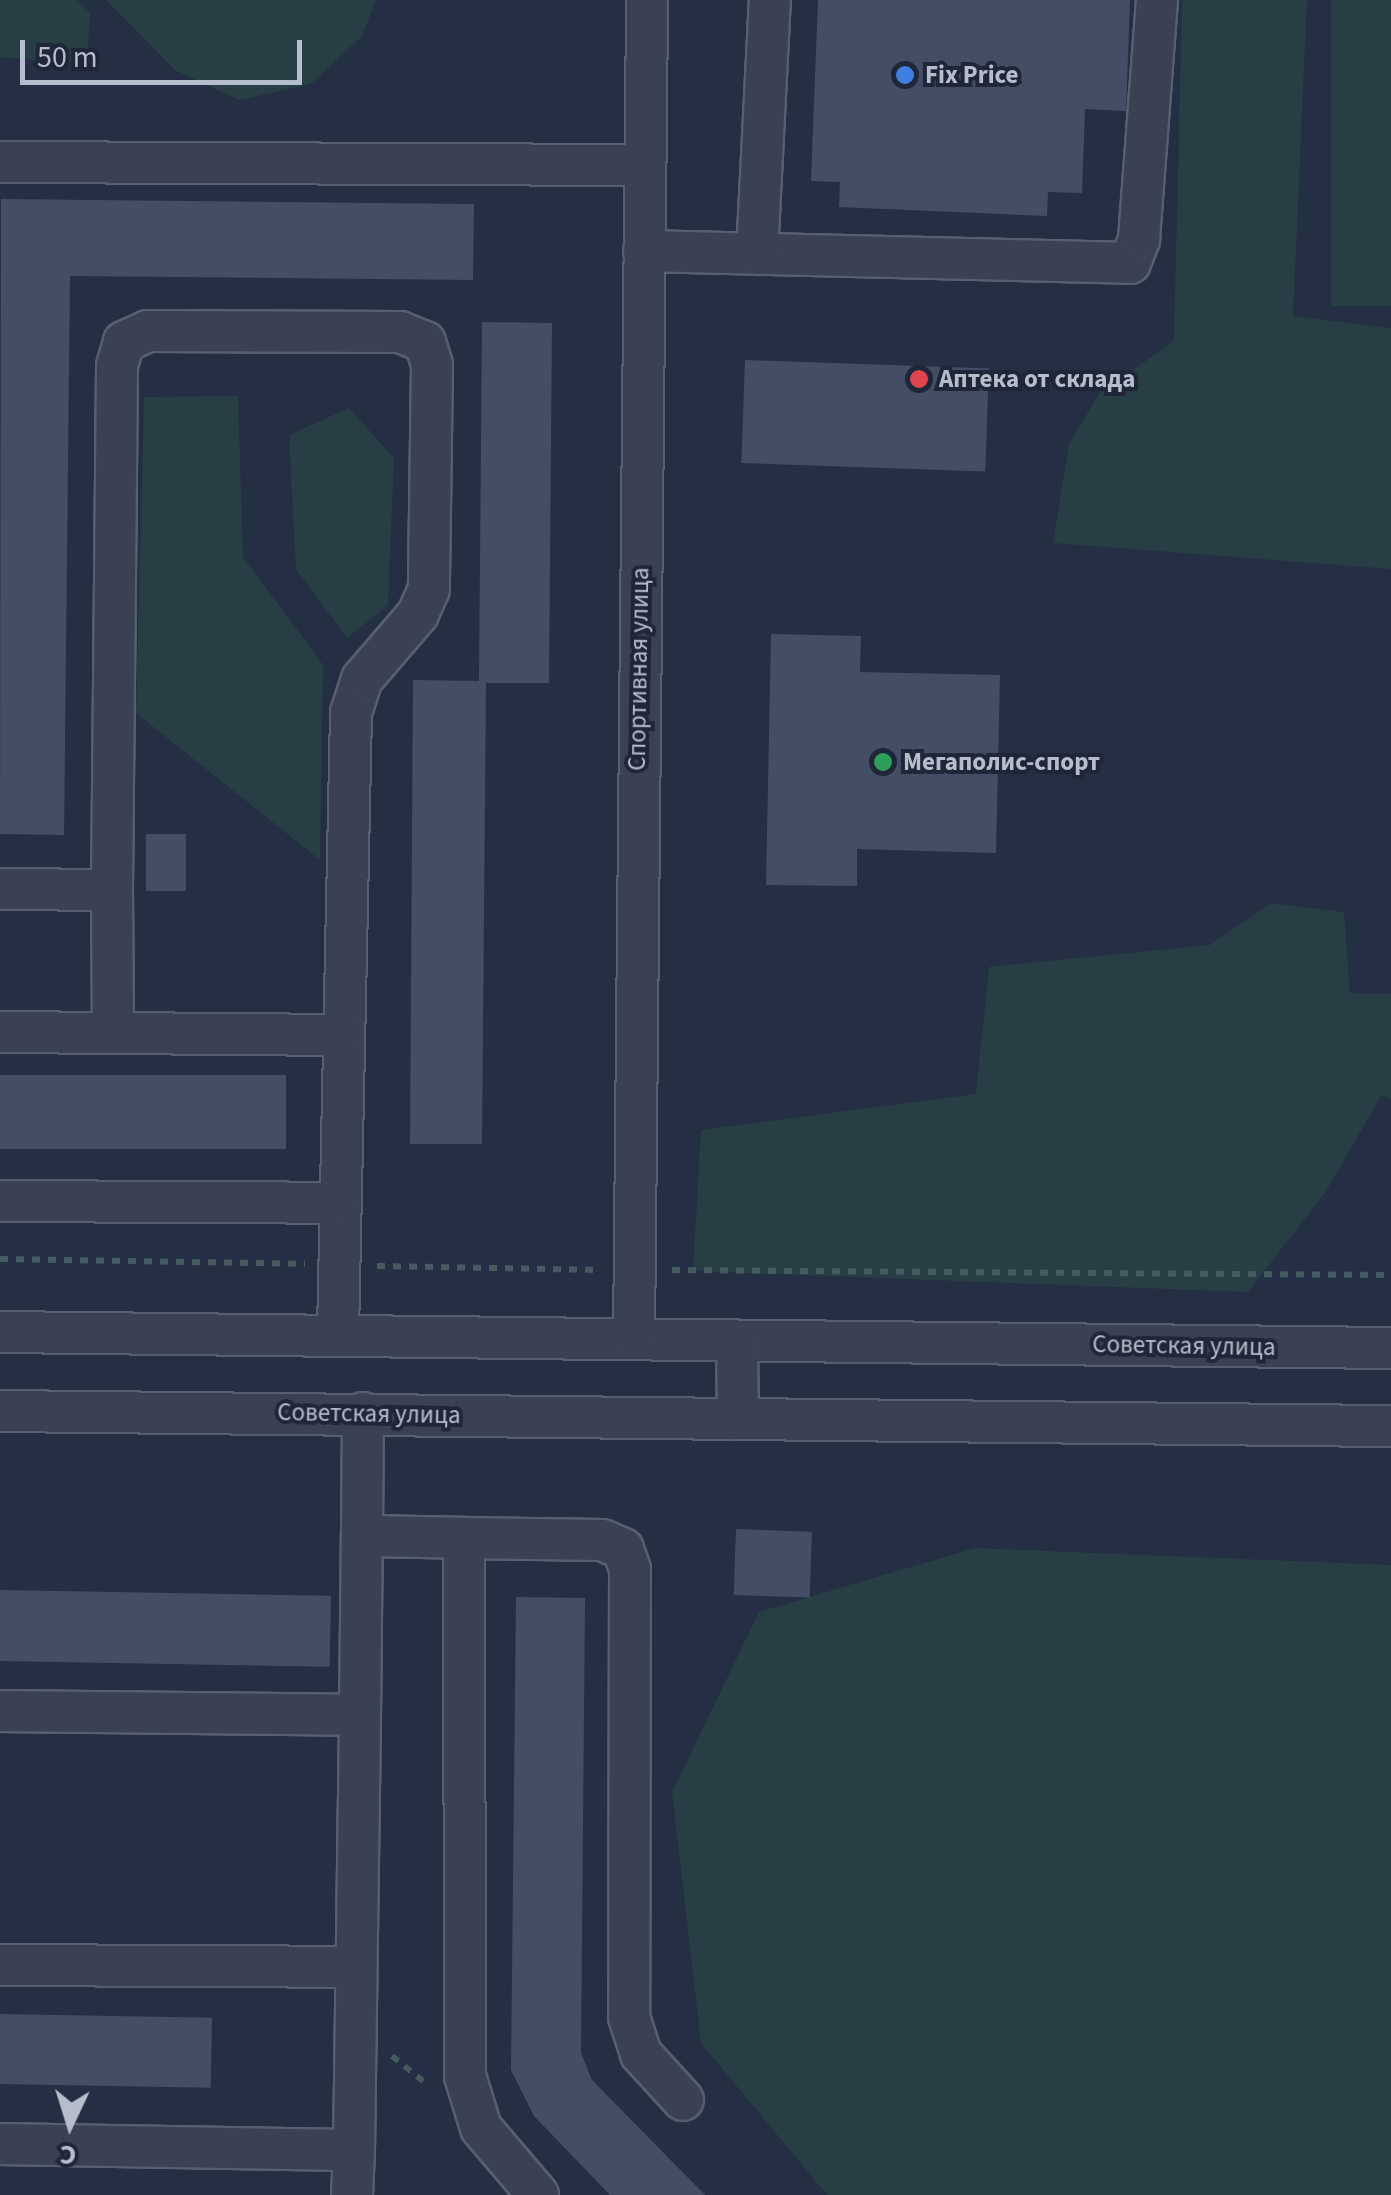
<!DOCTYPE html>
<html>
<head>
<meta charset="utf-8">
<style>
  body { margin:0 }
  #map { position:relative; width:1391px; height:2195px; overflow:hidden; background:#252f43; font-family:"Source Sans 3",sans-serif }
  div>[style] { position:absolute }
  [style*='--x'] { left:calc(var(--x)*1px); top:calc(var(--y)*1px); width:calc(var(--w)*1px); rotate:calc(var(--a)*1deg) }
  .green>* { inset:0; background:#273e44; transform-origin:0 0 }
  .building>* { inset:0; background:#434e65; transform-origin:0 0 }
  .path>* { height:6px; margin-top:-3px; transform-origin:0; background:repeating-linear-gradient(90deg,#455b60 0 8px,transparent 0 16px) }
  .roads { filter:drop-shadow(2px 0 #575f70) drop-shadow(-2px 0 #575f70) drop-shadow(0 2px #575f70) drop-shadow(0 -2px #575f70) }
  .minor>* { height:40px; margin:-20px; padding:0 20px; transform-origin:20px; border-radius:20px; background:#394152 }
  .dots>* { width:28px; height:28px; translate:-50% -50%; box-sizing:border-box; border:5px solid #1e2638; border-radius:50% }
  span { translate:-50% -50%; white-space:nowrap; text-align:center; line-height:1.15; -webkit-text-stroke:8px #1e2638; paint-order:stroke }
  .poi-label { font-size:25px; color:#b6bdcc; font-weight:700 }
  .left { translate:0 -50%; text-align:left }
  .street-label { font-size:25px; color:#b6bdcc }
  .north { position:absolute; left:20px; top:2075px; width:100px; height:100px; -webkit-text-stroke:8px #1e2638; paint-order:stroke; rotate:184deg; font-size:28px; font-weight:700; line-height:40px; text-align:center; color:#b6bdcc }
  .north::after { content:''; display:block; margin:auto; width:35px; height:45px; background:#b6bdcc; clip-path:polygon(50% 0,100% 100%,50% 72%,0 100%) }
  .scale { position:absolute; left:20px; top:40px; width:282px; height:45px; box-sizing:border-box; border:5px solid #b6bdcc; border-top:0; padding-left:12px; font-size:30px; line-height:35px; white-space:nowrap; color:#b6bdcc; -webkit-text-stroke:8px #1e2638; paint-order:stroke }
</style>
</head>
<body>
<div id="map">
  <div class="green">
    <i style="clip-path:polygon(0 0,77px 0,90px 13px,87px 64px,0 57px)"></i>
    <i style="clip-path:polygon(106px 0,376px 0,362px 36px,311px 84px,239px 100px,175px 70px)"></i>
    <i style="clip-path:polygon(1182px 0,1307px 0,1293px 316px,1391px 328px,1391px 569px,1053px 543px,1069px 444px,1099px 394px,1174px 341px)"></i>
    <i style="left:1331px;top:0;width:60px;height:306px"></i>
    <i style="clip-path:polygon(238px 396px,243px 557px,323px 665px,320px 860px,136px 713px,144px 397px)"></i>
    <i style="clip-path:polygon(349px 408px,394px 458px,388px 605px,347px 638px,296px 569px,289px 435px)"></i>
    <i style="clip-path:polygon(1271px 903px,1344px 912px,1350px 993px,1391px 994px,1391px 1099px,1381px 1096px,1325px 1193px,1248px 1292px,693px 1271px,701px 1130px,976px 1094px,989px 967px,1210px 945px)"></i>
    <i style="clip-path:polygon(975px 1548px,1391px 1565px,1391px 2195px,827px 2195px,701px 2043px,672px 1792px,759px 1612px)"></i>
  </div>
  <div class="building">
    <i style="clip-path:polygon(818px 0,1130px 0,1126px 111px,1085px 109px,1082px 193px,1048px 192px,1047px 216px,839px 207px,840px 182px,811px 181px)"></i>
    <i style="clip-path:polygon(1px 199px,474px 204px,473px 280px,70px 276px,64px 835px,0 834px)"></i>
    <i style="clip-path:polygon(482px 322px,552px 323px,549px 683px,486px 683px,482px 1144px,410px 1144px,413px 680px,479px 681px)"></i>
    <i style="left:745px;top:360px;width:244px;height:103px;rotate:2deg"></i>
    <i style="clip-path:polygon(771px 634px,861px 636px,860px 672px,1000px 675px,996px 853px,857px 849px,857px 886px,766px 885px)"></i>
    <i style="left:146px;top:834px;width:40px;height:57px"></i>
    <i style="left:0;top:1075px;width:286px;height:74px"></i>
    <i style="left:736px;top:1529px;width:76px;height:66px;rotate:2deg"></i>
    <i style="left:0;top:1590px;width:331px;height:71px;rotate:1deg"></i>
    <i style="clip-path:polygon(516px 1597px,585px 1598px,581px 2053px,592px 2080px,705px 2195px,610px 2195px,534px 2116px,511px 2070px)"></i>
    <i style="left:0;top:2014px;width:212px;height:70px;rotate:1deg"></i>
  </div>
  <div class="path">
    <i style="--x:0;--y:1259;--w:305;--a:0.9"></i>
    <i style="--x:377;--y:1266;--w:223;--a:1"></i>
    <i style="--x:672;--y:1270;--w:719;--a:0.4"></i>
    <i style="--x:392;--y:2056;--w:48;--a:39"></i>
  </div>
  <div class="roads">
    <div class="minor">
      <i style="--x:0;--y:162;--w:645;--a:0.27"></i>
      <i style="--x:644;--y:251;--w:486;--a:1.4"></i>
      <i style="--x:1130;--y:263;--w:26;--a:-69"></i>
      <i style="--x:1139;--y:239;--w:240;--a:-85.7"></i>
      <i style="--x:757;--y:254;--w:254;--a:-87.1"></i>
      <i style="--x:0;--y:889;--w:112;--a:0.5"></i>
      <i style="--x:112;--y:890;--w:143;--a:89.6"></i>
      <i style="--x:112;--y:890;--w:524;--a:-89.45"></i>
      <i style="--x:117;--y:366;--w:25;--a:-74"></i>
      <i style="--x:124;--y:342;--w:26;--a:-25"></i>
      <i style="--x:148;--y:331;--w:252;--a:0.2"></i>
      <i style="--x:400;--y:332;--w:27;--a:22"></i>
      <i style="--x:425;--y:342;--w:24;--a:73"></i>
      <i style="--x:432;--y:365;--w:224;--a:90.8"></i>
      <i style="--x:429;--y:589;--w:27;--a:114"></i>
      <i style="--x:418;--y:614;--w:86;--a:130.7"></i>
      <i style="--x:362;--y:679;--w:36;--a:108"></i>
      <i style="--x:351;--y:713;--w:622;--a:91.2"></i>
      <i style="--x:0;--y:1032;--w:343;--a:0.5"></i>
      <i style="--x:0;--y:1201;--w:339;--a:0.3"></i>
      <i style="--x:0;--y:1332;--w:1391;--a:0.66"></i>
      <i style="--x:634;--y:1339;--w:1339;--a:-89.44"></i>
      <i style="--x:737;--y:1341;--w:78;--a:89.3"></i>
      <i style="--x:0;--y:1411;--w:1391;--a:0.62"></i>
      <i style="--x:363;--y:1413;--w:123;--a:90.5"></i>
      <i style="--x:362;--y:1536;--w:102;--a:1.1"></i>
      <i style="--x:464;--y:1538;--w:538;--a:89.89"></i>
      <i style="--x:465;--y:2076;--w:54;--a:72.9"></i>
      <i style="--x:481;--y:2128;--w:88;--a:49.6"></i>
      <i style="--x:464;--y:1538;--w:138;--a:0.8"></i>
      <i style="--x:602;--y:1540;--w:23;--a:23"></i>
      <i style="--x:623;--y:1549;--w:21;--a:71"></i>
      <i style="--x:630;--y:1569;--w:448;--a:90.1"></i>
      <i style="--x:629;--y:2017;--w:39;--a:72"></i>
      <i style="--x:641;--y:2054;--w:62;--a:47.6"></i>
      <i style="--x:0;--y:1711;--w:360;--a:0.6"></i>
      <i style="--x:360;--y:1715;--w:179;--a:-89.4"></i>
      <i style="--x:0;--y:1965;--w:356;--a:0.3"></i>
      <i style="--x:0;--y:2144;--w:354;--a:1"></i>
      <i style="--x:354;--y:2150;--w:45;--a:92.5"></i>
      <i style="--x:354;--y:2150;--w:435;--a:-89.2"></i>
    </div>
  </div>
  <div class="dots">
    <i style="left:905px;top:75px;background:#3f7fe0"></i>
    <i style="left:919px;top:379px;background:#e0444e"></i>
    <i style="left:883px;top:762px;background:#2e9e5b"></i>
  </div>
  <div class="poi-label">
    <span class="left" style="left:925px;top:75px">Fix Price</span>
    <span class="left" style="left:939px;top:379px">Аптека от склада</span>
    <span class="left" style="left:903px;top:762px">Мегаполис-спорт</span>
  </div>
  <div class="street-label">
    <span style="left:639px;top:669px;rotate:-89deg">Спортивная улица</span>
    <span style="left:1184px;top:1346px;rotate:1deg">Советская улица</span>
    <span style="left:369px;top:1414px;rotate:1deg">Советская улица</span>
  </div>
  <div class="north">С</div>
  <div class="scale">50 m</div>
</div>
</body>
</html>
